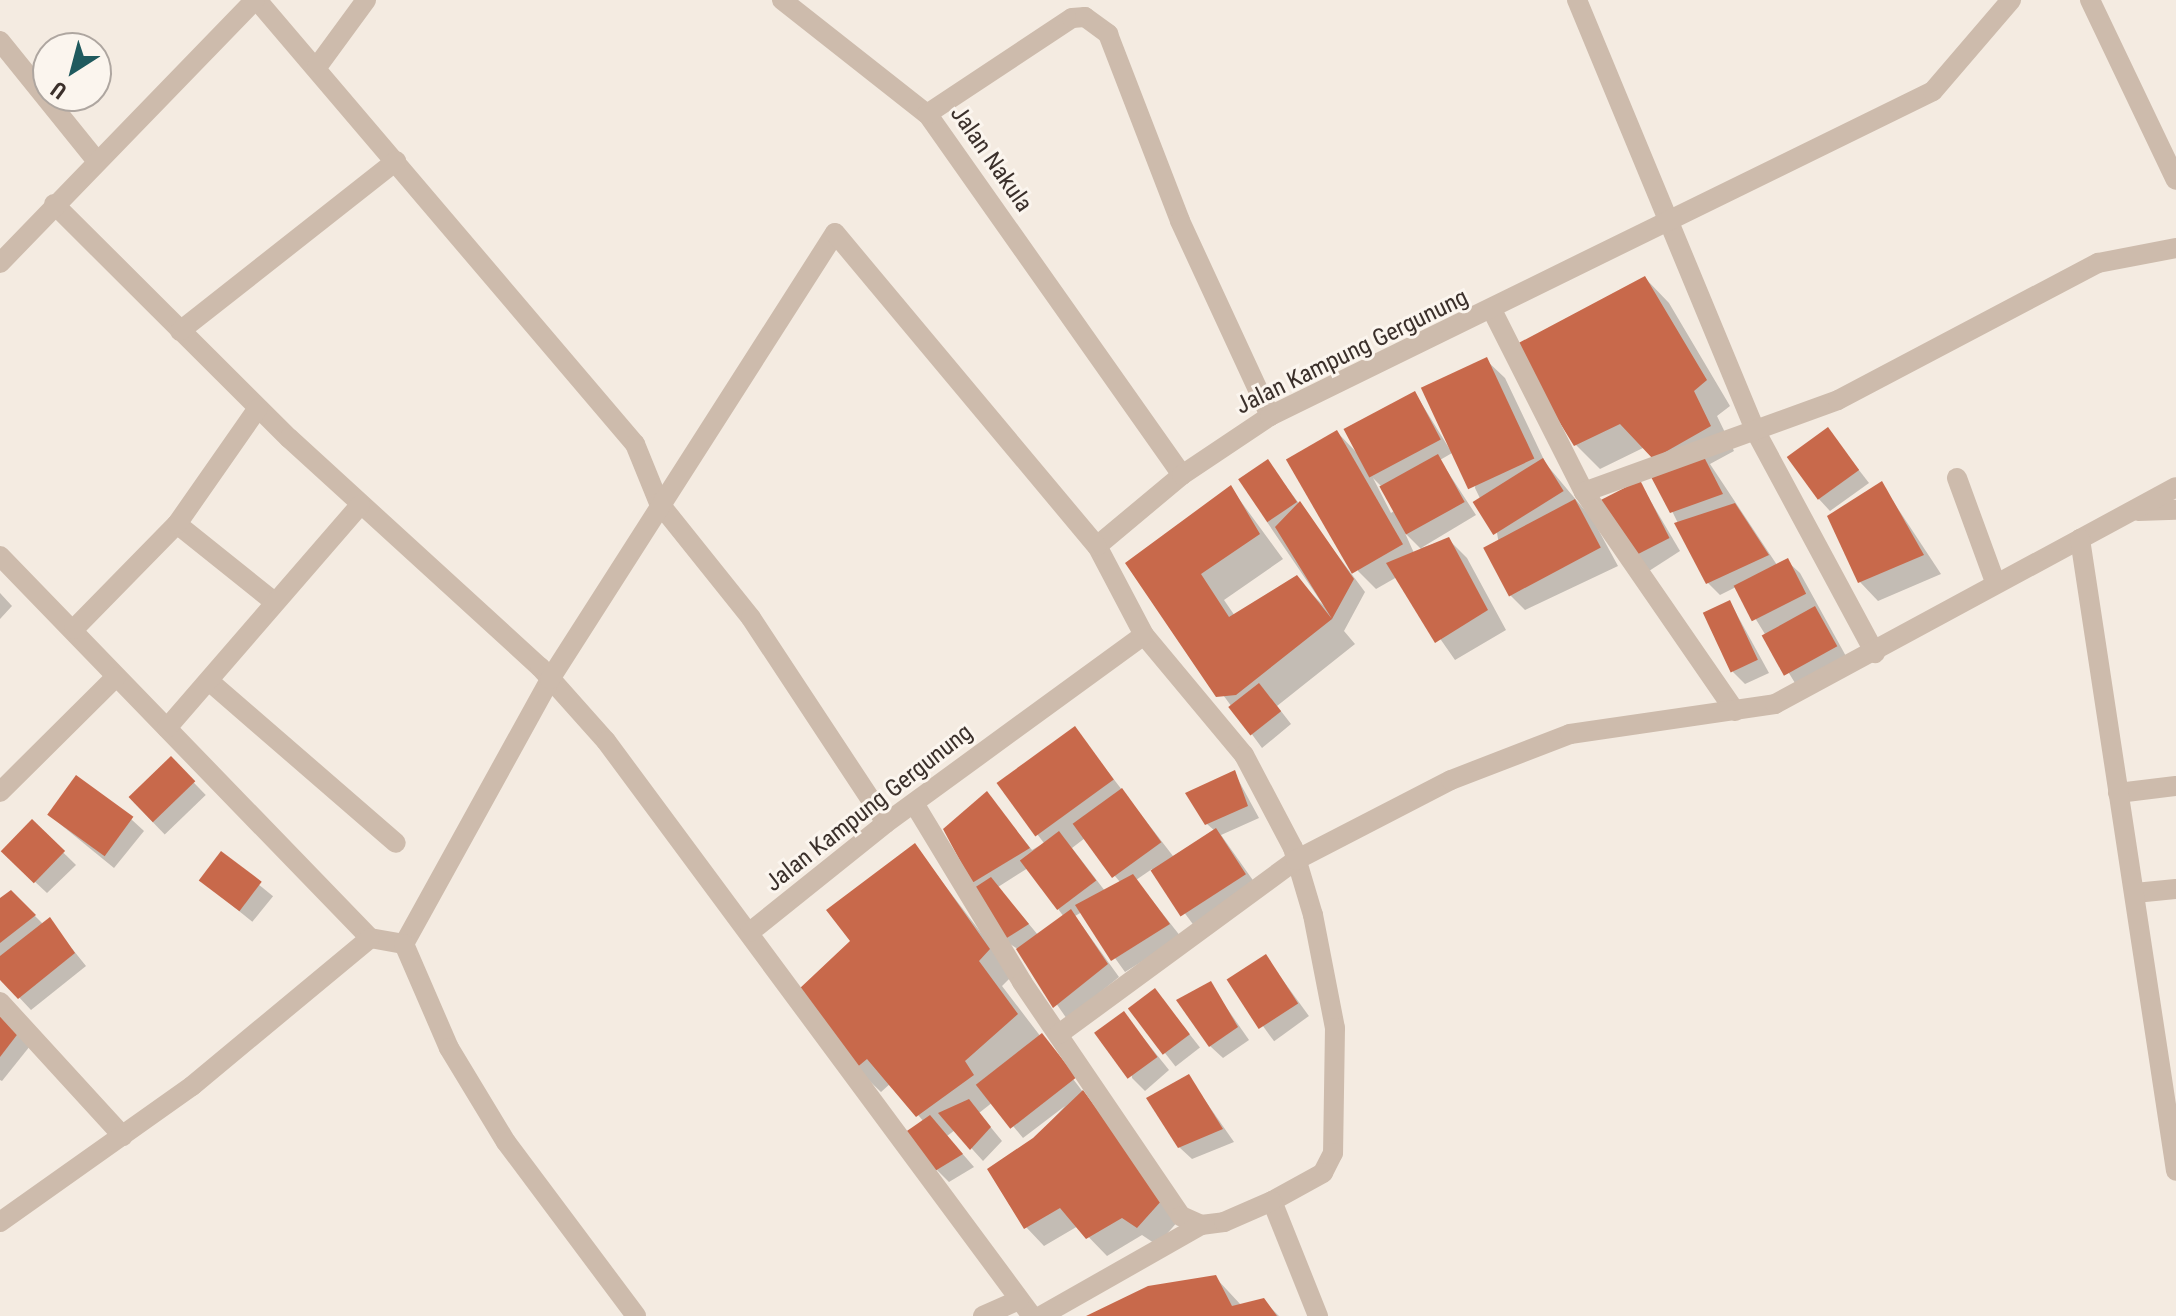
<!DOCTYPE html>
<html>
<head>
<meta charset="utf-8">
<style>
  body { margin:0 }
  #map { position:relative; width:2176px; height:1316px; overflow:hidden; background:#f4ebe1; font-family:"Roboto Condensed",sans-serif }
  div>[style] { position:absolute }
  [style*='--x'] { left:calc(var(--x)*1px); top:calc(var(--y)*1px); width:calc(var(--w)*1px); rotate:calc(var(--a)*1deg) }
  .shadow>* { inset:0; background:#0003; transform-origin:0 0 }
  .building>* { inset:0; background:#c8694b; transform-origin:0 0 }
  .minor>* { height:20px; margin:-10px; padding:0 10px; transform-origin:10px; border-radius:10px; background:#cdbbac }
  span { translate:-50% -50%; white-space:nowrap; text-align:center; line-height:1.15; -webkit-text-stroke:6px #fbf5ee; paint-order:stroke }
  .street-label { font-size:24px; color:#3b302b }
  .north { position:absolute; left:32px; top:32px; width:80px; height:80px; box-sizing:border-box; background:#fbf5ee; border:2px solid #aea6a0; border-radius:50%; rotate:216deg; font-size:22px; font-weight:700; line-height:32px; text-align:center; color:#3b302b }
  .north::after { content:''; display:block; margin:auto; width:28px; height:36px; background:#1f5a5e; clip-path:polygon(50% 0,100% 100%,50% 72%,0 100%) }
</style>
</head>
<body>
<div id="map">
  <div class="shadow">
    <i style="clip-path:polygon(1645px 278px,1669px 303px,1730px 406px,1717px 416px,1734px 451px,1710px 464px,1777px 565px,1787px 561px,1800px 573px,1847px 658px,1795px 683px,1736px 587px,1720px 595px,1707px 582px,1672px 511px,1667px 470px,1645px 447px,1600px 469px,1576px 445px)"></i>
    <i style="clip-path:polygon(1486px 360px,1505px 378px,1546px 464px,1593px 520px,1618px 566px,1525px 610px,1507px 592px,1497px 533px,1475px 488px)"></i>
    <i style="clip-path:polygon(evenodd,1415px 393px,1452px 453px,1440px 460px,1476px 515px,1421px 548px,1448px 539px,1467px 558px,1506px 630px,1455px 660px,1397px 577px,1376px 589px,1358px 571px,1337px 432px,1357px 453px,1415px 393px,1373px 478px,1382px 487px,1394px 511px,1391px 513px,1373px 478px,1415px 393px,1405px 533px,1422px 550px,1414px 553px,1405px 533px)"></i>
    <i style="clip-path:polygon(1828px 430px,1869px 483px,1830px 511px,1818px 498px)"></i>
    <i style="clip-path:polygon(1268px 462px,1365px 592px,1344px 631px,1355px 644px,1277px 706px,1291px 724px,1262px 748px,1127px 564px,1231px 488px,1283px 559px,1224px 600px,1235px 616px,1296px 578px,1324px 606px,1267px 522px)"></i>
    <i style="clip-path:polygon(1640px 483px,1680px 551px,1649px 571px,1636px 558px)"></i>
    <i style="clip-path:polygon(1881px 483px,1941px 574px,1878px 601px,1860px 582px)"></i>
    <i style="clip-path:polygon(0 593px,12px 606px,0 619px)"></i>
    <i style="clip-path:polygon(1730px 602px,1769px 673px,1745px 684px,1733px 672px)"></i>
    <i style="clip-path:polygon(evenodd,1075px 729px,1173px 856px,1215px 831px,1207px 824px,1234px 772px,1259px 818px,1221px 835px,1257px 886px,1195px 927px,1152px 869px,1136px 880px,1181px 937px,1125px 972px,1082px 912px,1075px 916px,1119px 977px,1067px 1019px,1019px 950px,1004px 940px,973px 882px,987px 794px,1032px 850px,1044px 843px,1000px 786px,1075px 729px,1085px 838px,1114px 875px,1121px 883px,1105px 891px,1072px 848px,1085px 838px,1075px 729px,1028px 868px,1064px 917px,1038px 935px,998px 887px,1028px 868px)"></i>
    <i style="left:171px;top:759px;width:50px;height:57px;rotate:46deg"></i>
    <i style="clip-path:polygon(49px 815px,131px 819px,144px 831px,114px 868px)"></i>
    <i style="clip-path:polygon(32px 822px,76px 865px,47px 893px,18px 866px)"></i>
    <i style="clip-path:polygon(915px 846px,1013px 975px,1002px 986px,1180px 1219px,1157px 1245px,1142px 1235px,1107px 1256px,1078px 1226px,1044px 1246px,1026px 1227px,1034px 1140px,1065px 1106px,1023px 1138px,993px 1102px,979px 1113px,1002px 1141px,983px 1161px,955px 1130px,947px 1136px,974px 1167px,949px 1182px,936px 1169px,924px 1122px,891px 1083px,881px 1092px,856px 1068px,853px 941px)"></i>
    <i style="left:221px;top:854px;width:67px;height:33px;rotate:39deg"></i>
    <i style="clip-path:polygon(11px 892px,44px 925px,49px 920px,86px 966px,31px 1010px,0 977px,0 901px)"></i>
    <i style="left:1266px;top:957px;width:73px;height:43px;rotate:54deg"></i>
    <i style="clip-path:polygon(1210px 984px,1249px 1040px,1223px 1058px,1210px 1046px)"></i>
    <i style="left:1155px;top:990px;width:73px;height:31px;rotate:52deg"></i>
    <i style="clip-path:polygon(0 1013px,34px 1041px,2px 1081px,0 1080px)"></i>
    <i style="clip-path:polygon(1124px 1014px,1169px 1070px,1145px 1091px,1132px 1078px)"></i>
    <i style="clip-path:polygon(1188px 1076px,1234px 1142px,1192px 1159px,1179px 1147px)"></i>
    <i style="clip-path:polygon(1215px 1277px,1241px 1305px,1263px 1300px,1279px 1316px,1090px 1316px)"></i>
  </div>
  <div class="building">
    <i style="clip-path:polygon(1645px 276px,1707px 380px,1694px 391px,1711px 426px,1653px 459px,1620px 424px,1574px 446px,1513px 346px)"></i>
    <i style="left:1487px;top:357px;width:112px;height:73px;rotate:65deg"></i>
    <i style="left:1415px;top:391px;width:55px;height:81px;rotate:62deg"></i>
    <i style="left:1828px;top:427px;width:53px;height:51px;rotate:54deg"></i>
    <i style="left:1337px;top:430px;width:132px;height:59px;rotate:60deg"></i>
    <i style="left:1438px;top:454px;width:55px;height:67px;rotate:61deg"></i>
    <i style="clip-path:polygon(1703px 455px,1723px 494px,1670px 513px,1650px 475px)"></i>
    <i style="left:1543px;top:458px;width:39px;height:83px;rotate:58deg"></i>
    <i style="left:1268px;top:459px;width:52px;height:36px;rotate:56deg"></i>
    <i style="left:1640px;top:480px;width:65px;height:44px;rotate:63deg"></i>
    <i style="clip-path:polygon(1882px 481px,1924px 555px,1858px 583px,1827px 516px)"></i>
    <i style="clip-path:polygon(1231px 485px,1260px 534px,1201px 574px,1229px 617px,1297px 575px,1332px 619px,1275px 527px,1300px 501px,1354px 579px,1332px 619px,1236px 695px,1216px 697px,1125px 563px)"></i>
    <i style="left:1575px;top:499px;width:55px;height:104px;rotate:62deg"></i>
    <i style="clip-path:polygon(1735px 503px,1769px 555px,1706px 584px,1674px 523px)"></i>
    <i style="clip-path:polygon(1449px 537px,1488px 610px,1435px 643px,1386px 563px)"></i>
    <i style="left:1788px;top:558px;width:40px;height:61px;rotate:63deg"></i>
    <i style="left:1730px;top:600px;width:66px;height:30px;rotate:65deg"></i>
    <i style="left:1815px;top:606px;width:46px;height:61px;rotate:61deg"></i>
    <i style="left:1259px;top:683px;width:36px;height:39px;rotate:52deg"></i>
    <i style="left:1075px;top:726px;width:66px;height:97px;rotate:54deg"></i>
    <i style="left:171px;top:756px;width:35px;height:59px;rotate:46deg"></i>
    <i style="clip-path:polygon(1235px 770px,1248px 806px,1205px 825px,1185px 793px)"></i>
    <i style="left:76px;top:775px;width:71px;height:49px;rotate:36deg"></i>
    <i style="left:1122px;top:788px;width:67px;height:61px;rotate:54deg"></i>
    <i style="clip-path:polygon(987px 791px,1030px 848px,972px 883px,943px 829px)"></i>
    <i style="left:32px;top:819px;width:46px;height:45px;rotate:44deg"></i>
    <i style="left:1216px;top:828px;width:55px;height:78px;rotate:57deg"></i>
    <i style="left:1059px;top:831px;width:62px;height:49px;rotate:53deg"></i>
    <i style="clip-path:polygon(915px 843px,990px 949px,979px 961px,1018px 1014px,965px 1061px,974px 1075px,916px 1117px,867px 1059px,855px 1069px,798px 990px,850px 941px,826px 910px)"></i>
    <i style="left:221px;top:851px;width:51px;height:37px;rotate:37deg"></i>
    <i style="clip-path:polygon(1133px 874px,1170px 924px,1111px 961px,1075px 905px)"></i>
    <i style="clip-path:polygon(991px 877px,1029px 924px,1002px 941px,971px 890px)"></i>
    <i style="clip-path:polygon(11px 890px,36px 915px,0 943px,0 898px)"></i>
    <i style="clip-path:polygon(1071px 909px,1108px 964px,1053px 1008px,1016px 949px)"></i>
    <i style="clip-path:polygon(50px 917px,75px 953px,18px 999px,0 980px,0 956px)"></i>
    <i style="left:1266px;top:954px;width:59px;height:47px;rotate:57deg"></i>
    <i style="clip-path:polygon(1211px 981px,1238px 1027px,1209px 1047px,1176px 1000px)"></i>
    <i style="left:1155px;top:988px;width:58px;height:34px;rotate:53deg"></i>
    <i style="clip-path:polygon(0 1011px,23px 1027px,0 1057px)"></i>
    <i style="left:1124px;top:1011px;width:57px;height:37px;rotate:54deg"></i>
    <i style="left:1042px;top:1033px;width:56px;height:84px;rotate:52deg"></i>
    <i style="clip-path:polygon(1189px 1074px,1223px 1129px,1178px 1148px,1146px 1098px)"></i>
    <i style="clip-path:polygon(1083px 1090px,1163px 1199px,1137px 1228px,1122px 1218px,1086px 1239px,1060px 1208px,1024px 1229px,987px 1169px,1033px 1138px)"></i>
    <i style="clip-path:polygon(969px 1099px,991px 1127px,970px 1150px,938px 1113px)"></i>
    <i style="clip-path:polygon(930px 1115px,963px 1154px,935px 1171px,904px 1133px)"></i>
    <i style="clip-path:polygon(1216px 1275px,1232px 1306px,1264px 1298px,1277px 1316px,1086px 1316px,1148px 1286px)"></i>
  </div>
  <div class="minor">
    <i style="--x:257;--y:0;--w:583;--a:49.59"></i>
    <i style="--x:635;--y:444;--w:64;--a:67.9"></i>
    <i style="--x:659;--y:503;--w:147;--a:51.3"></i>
    <i style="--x:751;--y:618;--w:245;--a:56.6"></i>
    <i style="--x:782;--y:0;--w:184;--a:38.2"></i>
    <i style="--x:1577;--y:0;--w:470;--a:67.5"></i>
    <i style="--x:1757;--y:434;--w:249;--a:61.7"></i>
    <i style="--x:2090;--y:0;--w:199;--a:64.5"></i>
    <i style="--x:0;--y:41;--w:154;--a:51.1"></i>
    <i style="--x:317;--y:67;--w:83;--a:-53.8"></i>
    <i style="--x:54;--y:204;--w:332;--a:44.9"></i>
    <i style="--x:289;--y:438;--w:340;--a:42.4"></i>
    <i style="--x:540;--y:667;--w:99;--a:48.3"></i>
    <i style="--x:606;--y:741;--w:716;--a:53.47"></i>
    <i style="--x:0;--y:263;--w:366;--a:-45.9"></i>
    <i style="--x:1493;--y:312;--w:202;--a:63.2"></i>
    <i style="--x:1584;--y:492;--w:266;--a:55.4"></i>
    <i style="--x:180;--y:331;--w:275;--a:-38.2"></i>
    <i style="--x:1182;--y:475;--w:442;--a:-125.2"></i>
    <i style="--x:927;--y:114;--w:174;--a:-33.5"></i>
    <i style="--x:1072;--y:18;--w:13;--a:-4"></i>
    <i style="--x:1085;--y:17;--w:29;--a:36"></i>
    <i style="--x:1108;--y:34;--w:200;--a:68.9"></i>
    <i style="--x:1180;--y:221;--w:215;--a:65.2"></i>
    <i style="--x:1957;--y:478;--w:111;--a:69.9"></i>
    <i style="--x:1584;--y:492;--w:270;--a:-19.9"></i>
    <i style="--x:1838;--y:400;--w:294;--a:-27.8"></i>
    <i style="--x:2098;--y:263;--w:79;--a:-10.9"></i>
    <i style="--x:2138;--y:511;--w:38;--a:-2"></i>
    <i style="--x:177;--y:524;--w:122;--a:38.7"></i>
    <i style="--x:2080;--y:539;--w:109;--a:-28.4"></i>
    <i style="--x:0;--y:556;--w:532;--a:45.91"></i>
    <i style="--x:370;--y:938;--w:35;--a:10"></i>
    <i style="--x:74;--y:629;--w:147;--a:-45.6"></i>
    <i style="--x:177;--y:524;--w:141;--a:-55.1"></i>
    <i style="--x:1144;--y:635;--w:156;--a:50.2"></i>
    <i style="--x:1244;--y:755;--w:105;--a:62.2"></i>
    <i style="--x:1293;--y:848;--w:70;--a:73.4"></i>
    <i style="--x:1313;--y:915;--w:115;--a:79"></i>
    <i style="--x:1335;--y:1028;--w:125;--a:90.9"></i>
    <i style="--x:1333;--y:1153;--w:22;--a:117"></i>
    <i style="--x:1323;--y:1173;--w:58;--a:151.2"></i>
    <i style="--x:1272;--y:1201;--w:124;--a:68.2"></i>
    <i style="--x:209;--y:681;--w:247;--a:40.9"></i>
    <i style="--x:167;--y:728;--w:295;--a:-49.1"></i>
    <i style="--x:0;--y:792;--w:163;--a:-44.8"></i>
    <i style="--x:2118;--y:793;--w:58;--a:-6.9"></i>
    <i style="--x:915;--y:805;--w:207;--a:58.8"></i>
    <i style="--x:1022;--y:982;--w:283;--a:55.8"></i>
    <i style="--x:1181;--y:1216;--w:22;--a:24"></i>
    <i style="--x:1201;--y:1225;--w:23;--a:-7"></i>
    <i style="--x:1224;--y:1222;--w:52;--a:-23.6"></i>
    <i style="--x:2135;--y:893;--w:41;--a:-5.6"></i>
    <i style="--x:750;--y:932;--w:174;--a:-38.7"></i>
    <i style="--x:886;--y:823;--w:319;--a:-36.1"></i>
    <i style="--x:1144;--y:635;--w:101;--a:-117.8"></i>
    <i style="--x:1097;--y:546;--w:111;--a:-39.9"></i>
    <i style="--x:1182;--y:475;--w:106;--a:-33.8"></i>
    <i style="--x:1270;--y:416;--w:738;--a:-26.11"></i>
    <i style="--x:1933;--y:91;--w:120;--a:-49.4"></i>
    <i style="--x:404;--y:944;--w:303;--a:-61.1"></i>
    <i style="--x:550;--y:679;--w:529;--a:-57.42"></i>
    <i style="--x:835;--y:233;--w:408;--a:50.1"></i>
    <i style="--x:404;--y:944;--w:113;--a:66.6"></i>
    <i style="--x:449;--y:1048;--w:110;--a:58.8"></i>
    <i style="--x:506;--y:1142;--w:217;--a:53.2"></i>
    <i style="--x:0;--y:1002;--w:182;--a:47.5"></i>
    <i style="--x:1059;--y:1034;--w:294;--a:-36.3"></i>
    <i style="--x:1296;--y:860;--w:174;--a:-27.3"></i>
    <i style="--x:1451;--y:780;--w:128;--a:-21.1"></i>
    <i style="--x:1570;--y:734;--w:207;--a:-8.3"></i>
    <i style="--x:1775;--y:704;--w:347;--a:-28.4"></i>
    <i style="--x:2080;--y:539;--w:639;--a:81.36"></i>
    <i style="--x:0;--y:1222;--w:235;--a:-35.3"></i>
    <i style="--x:192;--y:1086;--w:231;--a:-39.7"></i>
    <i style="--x:983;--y:1316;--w:39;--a:-24"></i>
    <i style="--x:1041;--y:1316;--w:184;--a:-29.6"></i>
  </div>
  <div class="street-label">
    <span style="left:991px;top:159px;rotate:55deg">Jalan Nakula</span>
    <span style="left:1352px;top:352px;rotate:-26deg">Jalan Kampung Gergunung</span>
    <span style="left:869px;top:808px;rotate:-38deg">Jalan Kampung Gergunung</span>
  </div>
  <div class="north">U</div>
</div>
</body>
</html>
